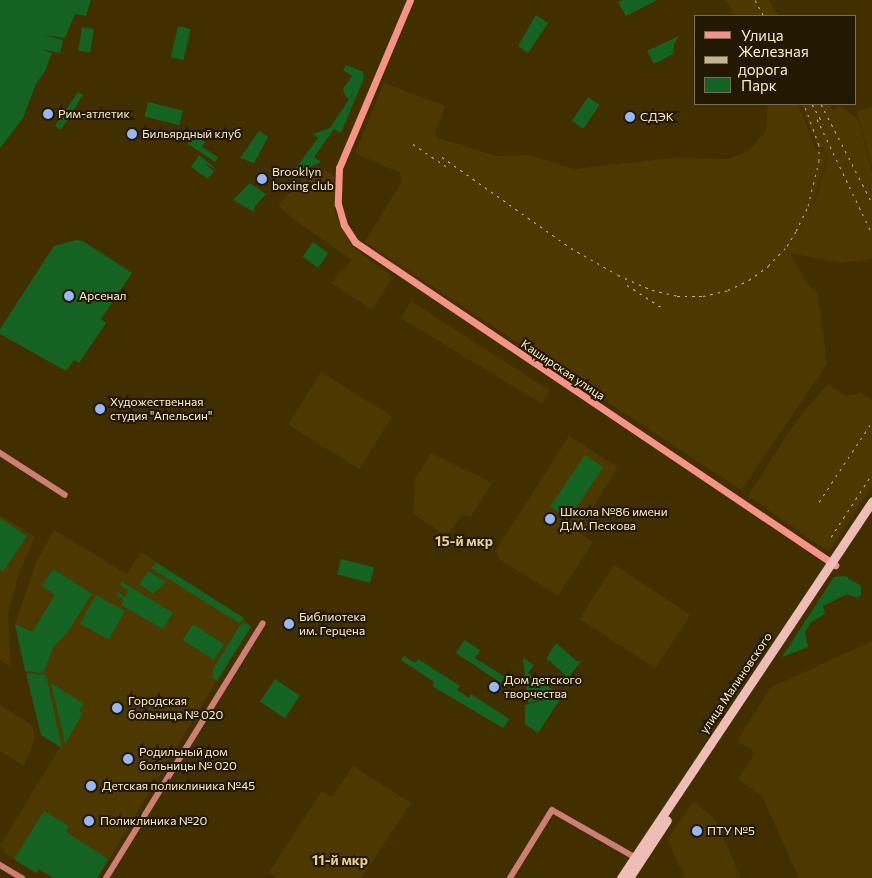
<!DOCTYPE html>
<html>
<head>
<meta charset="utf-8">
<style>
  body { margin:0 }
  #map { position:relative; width:872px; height:878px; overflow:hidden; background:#422f00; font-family:Commissioner,sans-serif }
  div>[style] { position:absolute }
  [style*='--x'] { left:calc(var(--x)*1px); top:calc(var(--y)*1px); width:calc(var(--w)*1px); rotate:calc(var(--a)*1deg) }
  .built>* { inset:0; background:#4d3800; transform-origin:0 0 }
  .green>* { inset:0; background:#156322; transform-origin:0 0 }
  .secondary>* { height:6px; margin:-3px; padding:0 3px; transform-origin:3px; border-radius:3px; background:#cd7e77 }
  .primary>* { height:7px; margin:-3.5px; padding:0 3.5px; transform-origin:3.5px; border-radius:3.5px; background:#f79289 }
  .highway>* { height:9px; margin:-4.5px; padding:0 4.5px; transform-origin:4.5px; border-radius:4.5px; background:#efbdb8 }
  .rail>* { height:1px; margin-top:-0.5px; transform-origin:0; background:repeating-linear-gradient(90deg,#c4b592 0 2.5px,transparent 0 7.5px) }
  .dots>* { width:14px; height:14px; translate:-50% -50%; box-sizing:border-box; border:2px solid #231902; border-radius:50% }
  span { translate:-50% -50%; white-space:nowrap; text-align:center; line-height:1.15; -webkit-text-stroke:4px #231902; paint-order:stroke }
  .poi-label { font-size:12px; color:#fbedcf }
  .left { translate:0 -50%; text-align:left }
  .street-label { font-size:12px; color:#fbedcf }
  .neighbourhood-label { font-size:14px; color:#e8cc90; font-weight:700 }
  .legend { position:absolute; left:694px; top:15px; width:162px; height:90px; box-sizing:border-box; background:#231902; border:1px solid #796e54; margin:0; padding:6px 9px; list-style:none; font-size:15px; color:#fbedcf }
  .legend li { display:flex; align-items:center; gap:10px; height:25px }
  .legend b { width:25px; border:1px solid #796e54 }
</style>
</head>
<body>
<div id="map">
  <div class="built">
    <i style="clip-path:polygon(726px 0,769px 0,779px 16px,734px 16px)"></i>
    <i style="clip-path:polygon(384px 83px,445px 106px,435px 133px,437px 138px,497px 156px,528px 155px,575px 169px,672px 158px,728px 159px,748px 151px,766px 131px,768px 104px,798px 104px,816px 149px,821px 149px,826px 158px,815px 198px,792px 249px,816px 198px,828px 158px,822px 147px,818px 149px,801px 104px,829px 104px,833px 110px,839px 106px,858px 119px,872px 172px,872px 259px,840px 263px,790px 253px,807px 284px,818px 294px,827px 364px,741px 490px,365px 242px,402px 181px,400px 173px,355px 153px)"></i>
    <i style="clip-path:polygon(872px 107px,872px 168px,857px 111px)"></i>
    <i style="clip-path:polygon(322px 168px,334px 176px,335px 213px,352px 247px,393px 277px,372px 310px,331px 283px,352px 260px,292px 218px,278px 205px,310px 172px)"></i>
    <i style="clip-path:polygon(411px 301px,550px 391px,542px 404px,401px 318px)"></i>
    <i style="left:321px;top:372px;width:84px;height:62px;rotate:32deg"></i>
    <i style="clip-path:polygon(828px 384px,846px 396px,861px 393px,872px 400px,872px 486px,829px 552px,748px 496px,796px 421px)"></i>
    <i style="clip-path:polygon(569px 436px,618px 467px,577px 531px,593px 542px,558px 596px,499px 559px,496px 550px)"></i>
    <i style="clip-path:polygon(431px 453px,492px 483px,471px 516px,462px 514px,447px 536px,413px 514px,415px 479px)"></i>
    <i style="clip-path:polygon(0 515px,35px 537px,19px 573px,8px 613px,11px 667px,0 660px)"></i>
    <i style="clip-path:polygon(54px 530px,127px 574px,141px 552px,250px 624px,98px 878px,52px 878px,39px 870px,36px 873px,4px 853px,6px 850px,0 846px,60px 747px,41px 735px,15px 624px,37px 560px)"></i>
    <i style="left:614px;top:565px;width:91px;height:64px;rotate:33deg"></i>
    <i style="clip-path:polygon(872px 641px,872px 878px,799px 878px,762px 796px,738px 779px,756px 752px,737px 741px,770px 688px)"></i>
    <i style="clip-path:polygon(0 705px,32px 725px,35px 739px,24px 766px,0 751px)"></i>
    <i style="clip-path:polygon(353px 766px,411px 803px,361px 878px,278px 878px,269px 872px,322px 791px,332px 797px)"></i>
    <i style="clip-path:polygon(694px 801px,716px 821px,741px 878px,685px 878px,667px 840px)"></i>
  </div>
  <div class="green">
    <i style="clip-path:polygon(0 0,91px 0,86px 16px,75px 14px,65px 38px,44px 35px,63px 40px,60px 53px,41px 49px,52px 53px,45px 71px,36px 84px,23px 118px,0 148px)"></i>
    <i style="clip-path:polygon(623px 0,657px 0,626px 16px,618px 2px)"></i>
    <i style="clip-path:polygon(536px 15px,548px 23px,528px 53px,518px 46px)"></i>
    <i style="left:178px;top:26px;width:13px;height:32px;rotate:13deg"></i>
    <i style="left:82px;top:27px;width:12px;height:24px;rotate:9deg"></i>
    <i style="clip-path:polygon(679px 36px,674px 44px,673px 54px,654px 64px,647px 51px)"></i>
    <i style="clip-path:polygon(346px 65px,363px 72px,364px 78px,341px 133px,334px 129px,314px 157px,321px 162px,310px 167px,302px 179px,293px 172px,318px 138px,313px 134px,330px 128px,350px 98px,355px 88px,349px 99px,345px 96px,343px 89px,352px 76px,343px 70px)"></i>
    <i style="clip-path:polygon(78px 92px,83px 95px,61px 130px,55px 126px)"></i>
    <i style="left:588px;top:97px;width:14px;height:29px;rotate:34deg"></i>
    <i style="left:148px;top:102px;width:36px;height:15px;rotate:14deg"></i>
    <i style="clip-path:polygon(259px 131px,268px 137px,254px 163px,240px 158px)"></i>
    <i style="clip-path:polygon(192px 134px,205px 142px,202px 147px,218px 157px,215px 162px,188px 144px)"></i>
    <i style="clip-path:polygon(199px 155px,216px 169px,203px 163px,214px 171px,208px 179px,191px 167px)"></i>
    <i style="clip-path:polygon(250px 183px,266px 194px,255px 206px,254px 212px,233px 200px)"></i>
    <i style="clip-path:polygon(76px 240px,83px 241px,132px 273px,101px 319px,106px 323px,79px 363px,74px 360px,66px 371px,0 334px,0 329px,54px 246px)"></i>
    <i style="left:313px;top:242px;width:19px;height:18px;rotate:35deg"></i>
    <i style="left:585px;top:455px;width:22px;height:62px;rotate:34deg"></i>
    <i style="clip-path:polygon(0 518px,27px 536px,3px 572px,0 569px)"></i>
    <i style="left:341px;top:559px;width:34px;height:16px;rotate:14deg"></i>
    <i style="clip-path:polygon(157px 563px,244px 618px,243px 621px,239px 623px,151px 568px)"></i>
    <i style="clip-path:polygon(53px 569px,92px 594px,69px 630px,53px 648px,45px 669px,41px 673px,25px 671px,15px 624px,32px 632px,55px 595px,42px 586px)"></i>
    <i style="clip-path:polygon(148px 571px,166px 582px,153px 594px,139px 584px)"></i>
    <i style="clip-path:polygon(845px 576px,861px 586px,861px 595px,857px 598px,847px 594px,823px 606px,825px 614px,811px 622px,805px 632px,808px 647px,782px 657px,834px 577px)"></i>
    <i style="clip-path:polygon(122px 582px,173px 613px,163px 629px,121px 605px,124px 600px,116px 595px,118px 592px,125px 597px,129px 591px,120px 585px)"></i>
    <i style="left:96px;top:595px;width:33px;height:33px;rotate:29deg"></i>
    <i style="clip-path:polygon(246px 623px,251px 627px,217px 681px,212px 678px,213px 669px,240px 625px)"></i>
    <i style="left:193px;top:624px;width:37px;height:19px;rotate:33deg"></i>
    <i style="clip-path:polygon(464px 640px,480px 650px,475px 658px,505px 677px,501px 683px,456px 653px)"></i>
    <i style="clip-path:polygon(556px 643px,578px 662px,582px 660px,568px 678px,551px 662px,558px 651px,551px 662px,546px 659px)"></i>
    <i style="clip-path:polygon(404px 656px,415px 663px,418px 659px,460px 686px,457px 690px,469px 698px,471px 694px,509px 719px,503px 728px,432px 686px,434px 682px,401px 660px)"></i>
    <i style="clip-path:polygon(523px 658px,534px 665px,528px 673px,561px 695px,528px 703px)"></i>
    <i style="clip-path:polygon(26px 673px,46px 675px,62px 748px,41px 735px)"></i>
    <i style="left:275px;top:679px;width:30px;height:27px;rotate:34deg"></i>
    <i style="clip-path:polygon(51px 683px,84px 704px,79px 711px,83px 713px,65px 744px)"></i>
    <i style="clip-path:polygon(559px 696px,561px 698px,538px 733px,525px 724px,525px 705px)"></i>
    <i style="clip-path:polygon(44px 811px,69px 826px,66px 832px,108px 859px,97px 878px,54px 878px,39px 869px,36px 873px,14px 859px)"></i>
  </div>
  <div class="secondary">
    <i style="--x:0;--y:453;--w:77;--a:32.9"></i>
    <i style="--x:0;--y:865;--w:26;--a:31"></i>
    <i style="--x:106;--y:878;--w:299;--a:-58.4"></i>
    <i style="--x:510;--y:878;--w:80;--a:-58.3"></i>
    <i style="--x:552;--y:810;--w:99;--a:29.7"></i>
  </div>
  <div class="primary">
    <i style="--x:410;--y:0;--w:182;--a:112.9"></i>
    <i style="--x:339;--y:168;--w:36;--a:92"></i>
    <i style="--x:338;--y:204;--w:22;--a:74"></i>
    <i style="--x:344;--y:225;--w:20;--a:57"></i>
    <i style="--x:355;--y:242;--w:579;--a:33.94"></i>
  </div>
  <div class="highway">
    <i style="--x:621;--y:878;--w:453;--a:-56.3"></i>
    <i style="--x:629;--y:878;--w:69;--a:-56.8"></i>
  </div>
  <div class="rail">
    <i style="--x:755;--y:0;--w:18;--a:61"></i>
    <i style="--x:812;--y:104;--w:23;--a:61"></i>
    <i style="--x:821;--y:104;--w:111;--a:62.7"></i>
    <i style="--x:817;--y:119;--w:127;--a:64.4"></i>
    <i style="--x:413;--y:144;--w:40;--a:34"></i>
    <i style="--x:442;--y:157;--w:158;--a:35.2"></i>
    <i style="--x:571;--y:248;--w:54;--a:29.9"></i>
    <i style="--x:618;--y:275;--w:37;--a:24"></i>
    <i style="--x:652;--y:290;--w:26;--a:13"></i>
    <i style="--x:677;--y:296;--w:26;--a:0"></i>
    <i style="--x:703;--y:296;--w:26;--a:-13"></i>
    <i style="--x:728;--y:290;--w:23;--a:-25"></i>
    <i style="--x:749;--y:280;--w:24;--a:-36"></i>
    <i style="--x:768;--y:266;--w:28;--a:-46"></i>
    <i style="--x:787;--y:246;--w:17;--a:-59"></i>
    <i style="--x:796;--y:231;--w:28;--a:-64"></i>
    <i style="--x:808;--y:206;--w:46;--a:-76.3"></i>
    <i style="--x:819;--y:161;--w:16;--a:-90"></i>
    <i style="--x:819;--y:145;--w:44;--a:-110.1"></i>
    <i style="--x:627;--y:285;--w:40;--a:32.9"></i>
    <i style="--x:819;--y:502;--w:96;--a:-56.5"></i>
    <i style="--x:831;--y:537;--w:75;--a:-56.9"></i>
  </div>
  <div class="dots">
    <i style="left:48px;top:114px;background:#96b6fd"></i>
    <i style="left:630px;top:117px;background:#96b6fd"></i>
    <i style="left:132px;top:134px;background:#96b6fd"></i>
    <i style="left:262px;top:179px;background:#96b6fd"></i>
    <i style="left:69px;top:296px;background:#96b6fd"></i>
    <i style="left:100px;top:409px;background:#96b6fd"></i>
    <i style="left:550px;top:519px;background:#96b6fd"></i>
    <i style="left:289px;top:624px;background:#96b6fd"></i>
    <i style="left:494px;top:687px;background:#96b6fd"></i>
    <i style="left:117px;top:708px;background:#96b6fd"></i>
    <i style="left:128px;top:759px;background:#96b6fd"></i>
    <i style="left:91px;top:786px;background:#96b6fd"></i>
    <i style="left:89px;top:821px;background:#96b6fd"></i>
    <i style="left:697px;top:831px;background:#96b6fd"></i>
  </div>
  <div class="poi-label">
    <span class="left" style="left:58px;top:114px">Рим-атлетик</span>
    <span class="left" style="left:640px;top:117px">СДЭК</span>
    <span class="left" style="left:142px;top:134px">Бильярдный клуб</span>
    <span class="left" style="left:272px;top:179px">Brooklyn<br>boxing club</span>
    <span class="left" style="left:79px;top:296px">Арсенал</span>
    <span class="left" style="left:110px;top:409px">Художественная<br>студия "Апельсин"</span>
    <span class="left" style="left:560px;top:519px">Школа №86 имени<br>Д.М. Пескова</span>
    <span class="left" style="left:299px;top:624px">Библиотека<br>им. Герцена</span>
    <span class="left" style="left:504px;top:687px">Дом детского<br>творчества</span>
    <span class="left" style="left:128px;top:708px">Городская<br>больница № 020</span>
    <span class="left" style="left:139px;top:759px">Родильный дом<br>больницы № 020</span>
    <span class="left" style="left:102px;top:786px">Детская поликлиника №45</span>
    <span class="left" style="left:100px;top:821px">Поликлиника №20</span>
    <span class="left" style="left:707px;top:831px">ПТУ №5</span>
  </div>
  <div class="street-label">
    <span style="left:563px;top:370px;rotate:34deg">Каширская улица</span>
    <span style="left:736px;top:683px;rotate:-56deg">улица Малиновского</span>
  </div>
  <div class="neighbourhood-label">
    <span style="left:464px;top:541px">15-й мкр</span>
    <span style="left:340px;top:860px">11-й мкр</span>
  </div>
  <ul class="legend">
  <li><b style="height:6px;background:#f79289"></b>Улица</li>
  <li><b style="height:6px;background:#c4b592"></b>Железная дорога</li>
  <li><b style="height:14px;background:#156322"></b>Парк</li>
  </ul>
</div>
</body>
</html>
